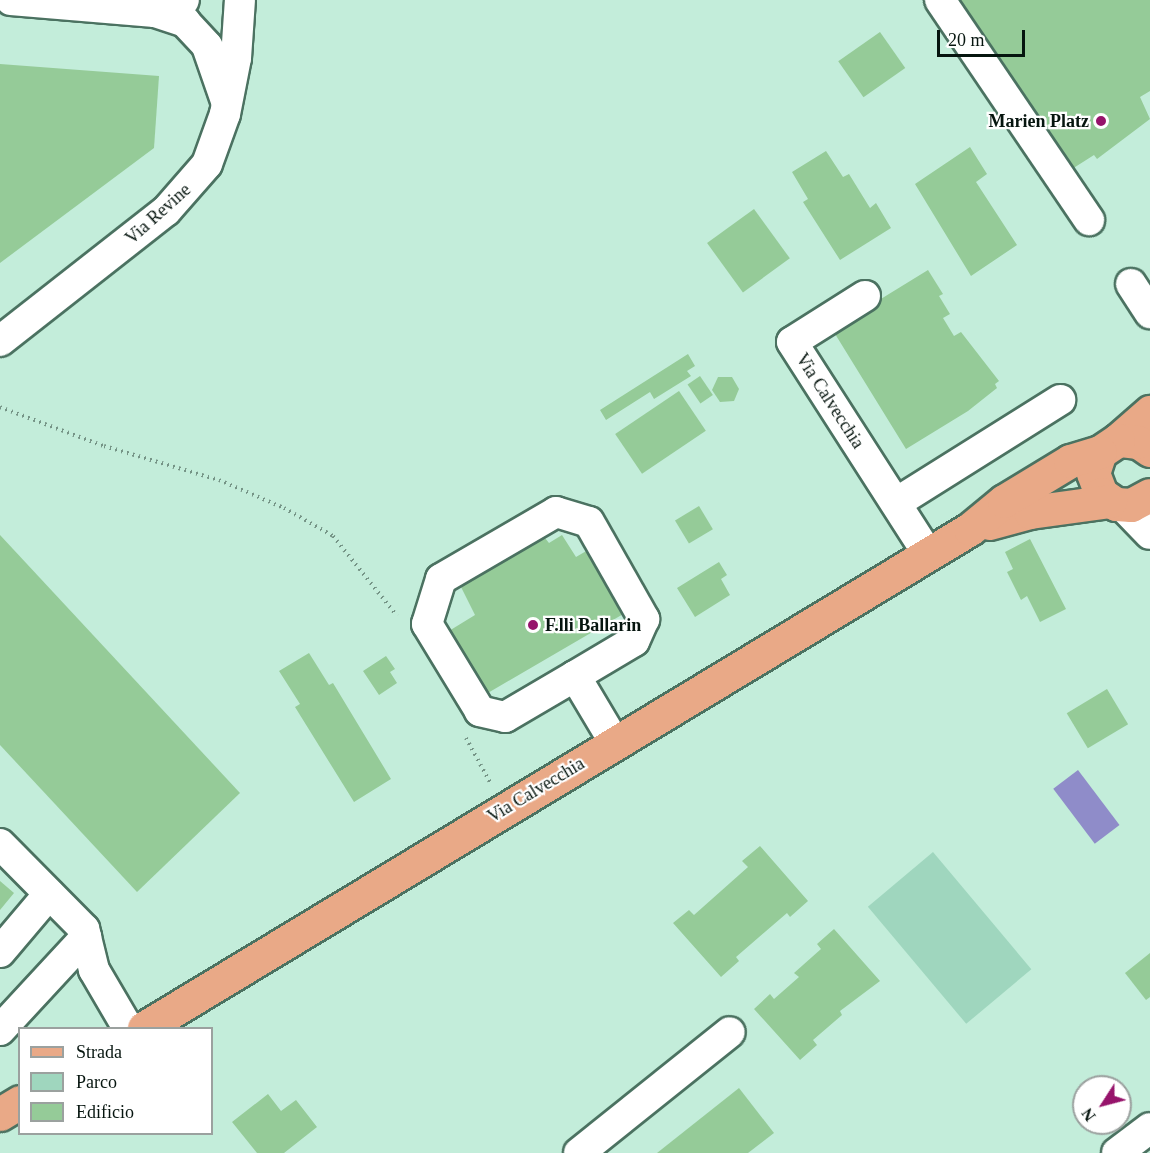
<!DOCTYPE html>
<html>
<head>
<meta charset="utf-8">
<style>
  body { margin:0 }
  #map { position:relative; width:1150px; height:1153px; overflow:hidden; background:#c3edda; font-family:"Times New Roman",serif }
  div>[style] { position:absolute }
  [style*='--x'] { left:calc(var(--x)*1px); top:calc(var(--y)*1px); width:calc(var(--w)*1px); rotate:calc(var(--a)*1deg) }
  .green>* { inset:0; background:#9fd6be; transform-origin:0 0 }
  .water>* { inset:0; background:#8f8cc9; transform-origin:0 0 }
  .building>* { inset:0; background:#95cb98; transform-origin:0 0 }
  .path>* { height:4px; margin-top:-2px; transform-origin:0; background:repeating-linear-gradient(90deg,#759486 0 1.5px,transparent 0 6px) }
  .roads { filter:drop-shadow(2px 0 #4b7261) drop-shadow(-2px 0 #4b7261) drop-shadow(0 2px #4b7261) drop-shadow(0 -2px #4b7261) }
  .minor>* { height:30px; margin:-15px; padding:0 15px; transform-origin:15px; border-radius:15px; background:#fff }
  .major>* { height:33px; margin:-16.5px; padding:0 16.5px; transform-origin:16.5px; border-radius:16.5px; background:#e9a987 }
  .dots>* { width:16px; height:16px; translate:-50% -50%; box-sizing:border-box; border:3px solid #fff; border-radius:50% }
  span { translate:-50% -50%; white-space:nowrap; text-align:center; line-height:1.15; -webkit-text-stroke:4.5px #fff; paint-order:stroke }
  .poi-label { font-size:18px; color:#06150f; font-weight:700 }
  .right { translate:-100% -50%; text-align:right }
  .left { translate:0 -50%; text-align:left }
  .street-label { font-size:18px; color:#06150f }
  .legend { position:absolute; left:18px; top:1027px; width:195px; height:108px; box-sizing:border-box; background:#fff; border:2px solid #9ba19f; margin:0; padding:8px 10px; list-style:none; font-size:18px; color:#06150f }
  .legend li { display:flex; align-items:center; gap:12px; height:30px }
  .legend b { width:30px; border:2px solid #9ba19f }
  .north { position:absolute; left:1072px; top:1075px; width:60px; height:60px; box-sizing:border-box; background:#fff; border:2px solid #9ba19f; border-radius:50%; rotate:234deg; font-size:16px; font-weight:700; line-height:24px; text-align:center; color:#06150f }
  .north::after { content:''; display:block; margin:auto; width:21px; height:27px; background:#96136b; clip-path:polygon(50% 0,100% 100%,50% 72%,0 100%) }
  .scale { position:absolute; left:937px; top:30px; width:88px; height:27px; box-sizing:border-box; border:3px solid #06150f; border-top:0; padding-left:8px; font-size:18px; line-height:21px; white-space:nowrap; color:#06150f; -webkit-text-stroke:4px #fff; paint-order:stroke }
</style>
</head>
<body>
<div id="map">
  <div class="green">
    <i style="left:933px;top:852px;width:153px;height:85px;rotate:50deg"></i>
  </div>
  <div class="water">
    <i style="left:1078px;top:770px;width:69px;height:31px;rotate:53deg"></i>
  </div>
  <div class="building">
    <i style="clip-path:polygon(959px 0,1150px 0,1150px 91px,1140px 97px,1150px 119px,1097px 159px,1094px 155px,1072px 169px)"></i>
    <i style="left:880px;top:32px;width:44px;height:51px;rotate:55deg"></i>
    <i style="clip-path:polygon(0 64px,159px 76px,154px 148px,0 263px)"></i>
    <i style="clip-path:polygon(970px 147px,987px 174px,976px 182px,1017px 245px,971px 276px,915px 184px)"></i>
    <i style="clip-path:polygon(826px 151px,843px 177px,849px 174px,870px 208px,876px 203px,891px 228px,840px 260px,803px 202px,808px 199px,792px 172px)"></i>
    <i style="left:754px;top:209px;width:61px;height:58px;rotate:54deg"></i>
    <i style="clip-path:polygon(928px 270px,943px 294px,939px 296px,950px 314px,943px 318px,954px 336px,961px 332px,999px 381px,995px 384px,997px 388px,968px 411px,906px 449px,832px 329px)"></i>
    <i style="clip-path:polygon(688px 354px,695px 366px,687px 371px,691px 376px,654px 399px,650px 392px,606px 420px,600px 410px)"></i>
    <i style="left:700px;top:376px;width:23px;height:15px;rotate:56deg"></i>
    <i style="clip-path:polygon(718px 377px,732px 377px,739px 389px,734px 401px,720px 402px,712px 390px)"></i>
    <i style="left:679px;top:391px;width:48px;height:77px;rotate:56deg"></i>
    <i style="left:699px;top:506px;width:27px;height:28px;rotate:59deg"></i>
    <i style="clip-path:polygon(0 535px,240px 793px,137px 892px,0 745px)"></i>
    <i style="clip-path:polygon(562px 535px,576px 557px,588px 550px,625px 613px,481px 697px,444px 634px,475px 615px,459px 583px,545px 538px,549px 543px)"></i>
    <i style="clip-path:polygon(1030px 539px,1066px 609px,1040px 622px,1027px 596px,1021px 600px,1007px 572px,1013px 569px,1005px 552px)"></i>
    <i style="clip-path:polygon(719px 562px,727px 575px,721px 579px,730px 595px,695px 617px,677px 588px)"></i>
    <i style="clip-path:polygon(309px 653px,329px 685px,333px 683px,391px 779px,354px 802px,295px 707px,300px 704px,279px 671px)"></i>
    <i style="clip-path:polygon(386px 656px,395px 669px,390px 672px,397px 683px,379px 695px,363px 671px)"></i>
    <i style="left:1107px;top:689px;width:41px;height:47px;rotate:59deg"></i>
    <i style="clip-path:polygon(760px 846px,808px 901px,790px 917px,787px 913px,736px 957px,739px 961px,721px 977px,673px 923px,689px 910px,694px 915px,748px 867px,742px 861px)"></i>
    <i style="clip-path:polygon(0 881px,14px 893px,0 910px)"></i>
    <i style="clip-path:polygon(834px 929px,880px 981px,840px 1011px,842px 1015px,813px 1040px,817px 1045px,800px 1060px,754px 1009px,770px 994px,774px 999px,799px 977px,794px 973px,821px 949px,817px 944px)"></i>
    <i style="clip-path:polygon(1150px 953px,1150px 997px,1146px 1000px,1125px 973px)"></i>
    <i style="clip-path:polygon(739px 1088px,774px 1133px,748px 1153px,657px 1153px)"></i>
    <i style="clip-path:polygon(268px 1094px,281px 1111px,296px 1100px,317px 1127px,284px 1153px,257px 1153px,232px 1122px)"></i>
  </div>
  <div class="path">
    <i style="--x:0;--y:407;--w:111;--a:20.6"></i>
    <i style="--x:104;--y:446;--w:120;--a:16.5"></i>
    <i style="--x:219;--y:480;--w:71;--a:23.3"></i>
    <i style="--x:284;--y:508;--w:56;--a:29.7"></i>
    <i style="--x:333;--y:536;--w:102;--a:51.3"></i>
    <i style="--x:466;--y:738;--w:52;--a:61.5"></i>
  </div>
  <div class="roads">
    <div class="minor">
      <i style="--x:11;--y:0;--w:144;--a:4.8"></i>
      <i style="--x:155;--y:12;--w:31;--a:-22"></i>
      <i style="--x:940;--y:0;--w:266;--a:55.9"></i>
      <i style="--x:155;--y:12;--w:32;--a:18"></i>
      <i style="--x:185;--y:22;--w:33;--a:47"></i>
      <i style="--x:207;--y:46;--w:58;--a:70.9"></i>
      <i style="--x:1131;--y:284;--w:35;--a:57"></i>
      <i style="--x:865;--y:296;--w:86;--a:147.8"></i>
      <i style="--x:792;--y:342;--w:252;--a:57.3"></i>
      <i style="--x:0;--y:341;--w:211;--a:-38.1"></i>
      <i style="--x:166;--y:211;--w:62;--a:-48.9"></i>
      <i style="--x:207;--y:164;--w:53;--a:-70.2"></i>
      <i style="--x:225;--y:114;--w:57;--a:-78.9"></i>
      <i style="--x:236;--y:58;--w:58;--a:-86.1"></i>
      <i style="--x:896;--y:503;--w:194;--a:-32.1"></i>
      <i style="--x:1122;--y:505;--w:40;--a:46"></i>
      <i style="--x:575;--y:676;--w:81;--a:149.6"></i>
      <i style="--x:505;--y:717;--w:26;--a:-167"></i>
      <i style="--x:480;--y:711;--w:102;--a:-121.3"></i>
      <i style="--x:427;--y:624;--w:47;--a:-72.7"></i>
      <i style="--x:441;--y:579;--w:133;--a:-30.2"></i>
      <i style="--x:556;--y:512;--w:34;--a:17"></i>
      <i style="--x:589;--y:522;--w:112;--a:60.4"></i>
      <i style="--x:644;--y:619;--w:24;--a:114"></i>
      <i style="--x:634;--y:641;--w:69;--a:149.3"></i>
      <i style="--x:575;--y:676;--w:78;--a:59.2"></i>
      <i style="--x:0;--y:844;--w:120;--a:45.3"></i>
      <i style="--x:84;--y:929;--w:42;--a:76.3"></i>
      <i style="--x:94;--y:970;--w:67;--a:59.6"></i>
      <i style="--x:0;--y:952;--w:76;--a:-49.8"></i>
      <i style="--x:0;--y:1030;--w:127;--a:-47.2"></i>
      <i style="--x:579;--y:1153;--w:193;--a:-38.7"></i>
      <i style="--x:1117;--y:1153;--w:41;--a:-37.1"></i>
    </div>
    <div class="major">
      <i style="--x:1118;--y:440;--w:43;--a:-41.2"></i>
      <i style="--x:1150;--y:450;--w:14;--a:-146"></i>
      <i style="--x:1138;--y:442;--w:20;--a:-174"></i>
      <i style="--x:1118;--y:440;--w:22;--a:146"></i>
      <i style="--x:1100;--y:452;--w:22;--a:108"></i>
      <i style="--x:1093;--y:473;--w:22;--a:69"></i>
      <i style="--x:1101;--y:494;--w:18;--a:34"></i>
      <i style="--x:1116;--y:504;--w:15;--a:4"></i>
      <i style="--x:1131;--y:505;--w:21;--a:-28"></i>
      <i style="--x:989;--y:523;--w:42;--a:-15"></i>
      <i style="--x:1030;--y:512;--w:81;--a:-7.8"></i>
      <i style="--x:144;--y:1028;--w:965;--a:-31.14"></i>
      <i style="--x:970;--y:529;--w:44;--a:-39.5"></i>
      <i style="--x:1004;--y:501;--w:77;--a:-31.2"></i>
      <i style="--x:1070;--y:461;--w:31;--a:-17"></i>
      <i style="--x:0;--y:1114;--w:23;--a:-31"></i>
    </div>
  </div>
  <div class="dots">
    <i style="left:1101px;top:121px;background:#96136b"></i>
    <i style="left:533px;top:625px;background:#96136b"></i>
  </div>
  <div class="poi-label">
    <span class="right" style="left:1089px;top:121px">Marien Platz</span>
    <span class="left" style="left:545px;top:625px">F.lli Ballarin</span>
  </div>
  <div class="street-label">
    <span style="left:158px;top:214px;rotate:-42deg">Via Revine</span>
    <span style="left:830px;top:401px;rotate:57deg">Via Calvecchia</span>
    <span style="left:536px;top:790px;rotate:-31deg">Via Calvecchia</span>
  </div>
  <ul class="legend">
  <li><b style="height:8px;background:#e9a987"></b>Strada</li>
  <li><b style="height:16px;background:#9fd6be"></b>Parco</li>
  <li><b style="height:16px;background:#95cb98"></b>Edificio</li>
  </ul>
  <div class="north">N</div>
  <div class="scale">20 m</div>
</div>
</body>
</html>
